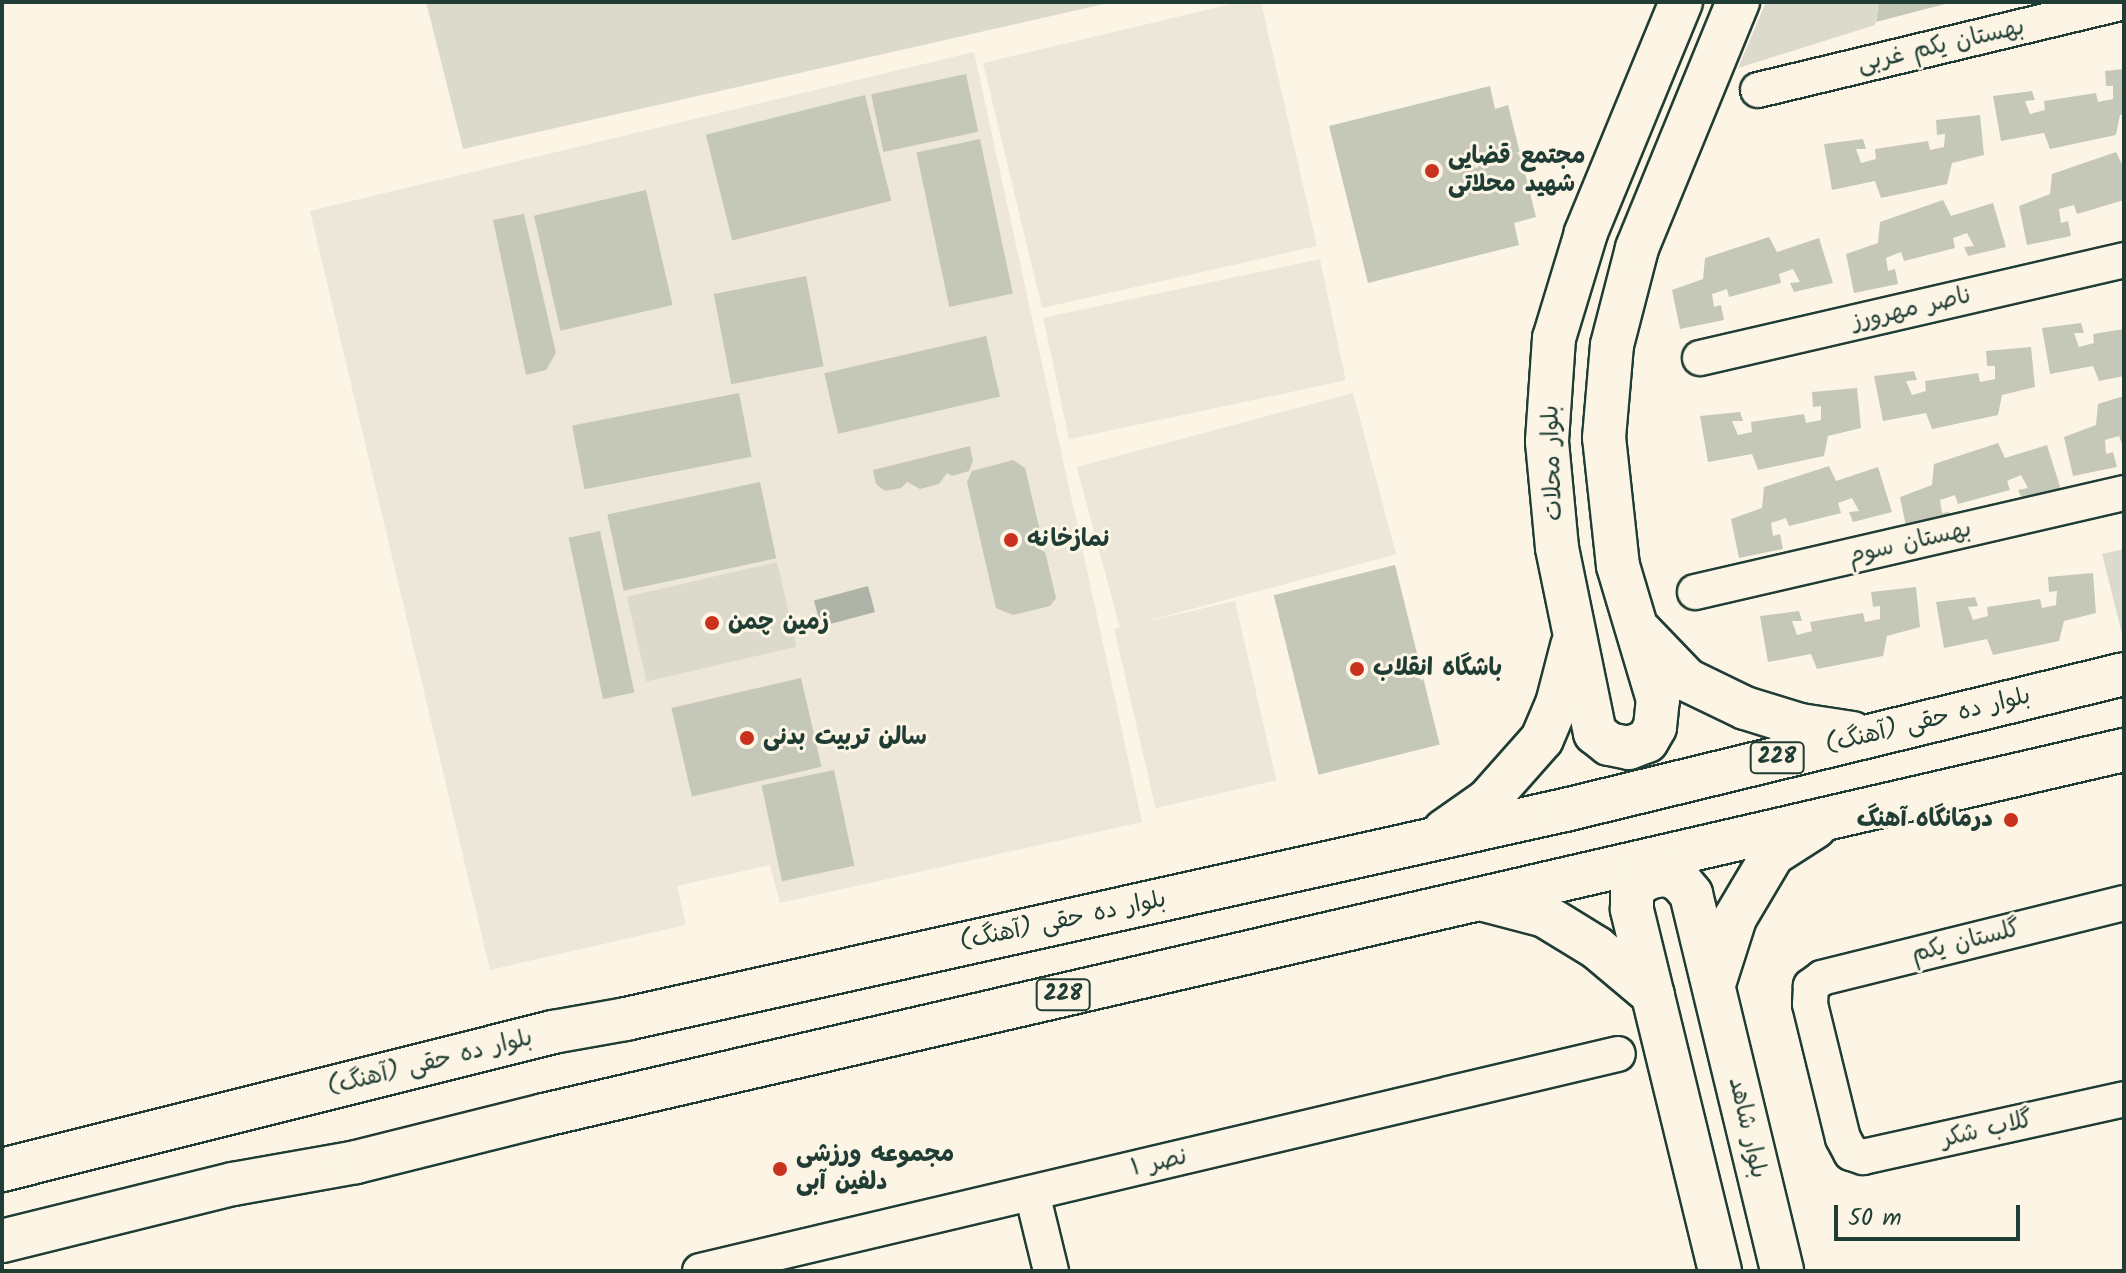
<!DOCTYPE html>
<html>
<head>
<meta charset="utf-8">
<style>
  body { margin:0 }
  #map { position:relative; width:2126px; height:1273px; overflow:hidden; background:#fcf5e5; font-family:Kalam,"Playpen Sans Arabic",sans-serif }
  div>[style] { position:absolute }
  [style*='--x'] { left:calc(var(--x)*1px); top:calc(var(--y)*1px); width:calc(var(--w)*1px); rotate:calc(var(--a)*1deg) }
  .built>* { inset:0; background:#ece7d8; transform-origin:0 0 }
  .green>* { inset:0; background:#dcdacc; transform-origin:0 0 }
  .water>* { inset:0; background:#aeb3a7; transform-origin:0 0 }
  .building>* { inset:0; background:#c5c7b9; transform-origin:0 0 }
  .roads { filter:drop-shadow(2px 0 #1f3d34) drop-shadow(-2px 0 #1f3d34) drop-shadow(0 2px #1f3d34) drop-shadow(0 -2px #1f3d34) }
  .minor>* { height:34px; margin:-17px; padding:0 17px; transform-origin:17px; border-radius:17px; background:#fcf5e5 }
  .major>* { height:42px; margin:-21px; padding:0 21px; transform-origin:21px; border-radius:21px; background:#fcf5e5 }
  .dots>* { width:22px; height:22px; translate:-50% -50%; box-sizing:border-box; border:4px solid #fcf5e5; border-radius:50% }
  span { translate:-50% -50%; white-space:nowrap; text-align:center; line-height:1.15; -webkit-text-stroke:6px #fcf5e5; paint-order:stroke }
  .shield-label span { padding:2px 6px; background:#fcf5e5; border:2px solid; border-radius:6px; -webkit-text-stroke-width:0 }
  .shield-label { font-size:22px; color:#1f3d34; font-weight:700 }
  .street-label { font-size:24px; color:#1f3d34 }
  .poi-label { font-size:24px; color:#1f3d34; font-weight:700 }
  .left { translate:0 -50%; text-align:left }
  .right { translate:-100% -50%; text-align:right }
  .frame { position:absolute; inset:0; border:4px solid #1f3d34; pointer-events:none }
  .scale { position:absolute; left:1834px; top:1205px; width:186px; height:36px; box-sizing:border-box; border:4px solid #1f3d34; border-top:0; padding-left:10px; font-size:24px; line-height:28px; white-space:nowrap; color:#1f3d34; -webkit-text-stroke:6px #fcf5e5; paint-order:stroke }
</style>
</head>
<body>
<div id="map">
  <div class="built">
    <i style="clip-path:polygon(1240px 2px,1261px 2px,1317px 246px,1042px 308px,983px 63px)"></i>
    <i style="clip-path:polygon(974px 52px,1142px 822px,780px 903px,770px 865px,677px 886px,686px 925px,490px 970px,310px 211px)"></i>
    <i style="left:1320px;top:259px;width:124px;height:283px;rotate:78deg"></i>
    <i style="left:1353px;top:393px;width:167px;height:286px;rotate:75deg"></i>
    <i style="left:1235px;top:601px;width:184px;height:124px;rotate:77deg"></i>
  </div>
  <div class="green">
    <i style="clip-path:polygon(426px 2px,1113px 2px,463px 149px)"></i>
    <i style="clip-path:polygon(1766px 2px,1879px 2px,1875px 25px,1738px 68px)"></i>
    <i style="clip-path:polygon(2124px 549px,2124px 642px,2102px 554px)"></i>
    <i style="left:777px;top:562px;width:87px;height:154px;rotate:77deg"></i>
  </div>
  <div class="water">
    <i style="left:868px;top:586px;width:27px;height:56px;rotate:75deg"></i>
  </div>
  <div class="building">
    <i style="clip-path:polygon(1879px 2px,1949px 2px,1949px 3px,1876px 22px)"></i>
    <i style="clip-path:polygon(2124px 69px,2124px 114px,2120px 115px,2116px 135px,2050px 149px,2044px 133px,2001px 141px,1993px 96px,2032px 91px,2035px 100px,2025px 101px,2030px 114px,2045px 110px,2044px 101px,2096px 93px,2098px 102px,2113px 99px,2113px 86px,2106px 86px,2105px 71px)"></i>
    <i style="left:966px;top:74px;width:59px;height:97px;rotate:78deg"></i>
    <i style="clip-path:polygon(1490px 86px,1495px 109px,1508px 105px,1536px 217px,1514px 223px,1519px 245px,1368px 283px,1329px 126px)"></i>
    <i style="left:865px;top:95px;width:109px;height:164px;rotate:76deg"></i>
    <i style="clip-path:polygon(1980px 115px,1984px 155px,1952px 163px,1947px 184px,1881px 198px,1875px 181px,1832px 190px,1824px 144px,1863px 139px,1866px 149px,1856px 149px,1861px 163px,1876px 159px,1875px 149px,1928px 141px,1930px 150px,1944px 147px,1945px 134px,1937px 135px,1936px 120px)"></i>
    <i style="left:980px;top:139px;width:158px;height:65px;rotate:78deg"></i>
    <i style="clip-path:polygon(2116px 152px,2124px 168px,2124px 200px,2077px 214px,2074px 205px,2059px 209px,2061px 223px,2068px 221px,2071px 236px,2027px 245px,2019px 206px,2050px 194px,2052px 174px)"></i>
    <i style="left:646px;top:190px;width:118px;height:115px;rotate:77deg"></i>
    <i style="clip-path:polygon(1943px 200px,1951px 216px,1993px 203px,2006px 247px,1968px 256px,1964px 247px,1974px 246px,1967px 233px,1953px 238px,1955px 248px,1904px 261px,1901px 252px,1886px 258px,1888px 271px,1895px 269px,1898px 284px,1854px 293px,1846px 254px,1878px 243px,1880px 222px)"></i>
    <i style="clip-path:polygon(524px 214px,556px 353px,546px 370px,526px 375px,493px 220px)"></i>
    <i style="clip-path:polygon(1769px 237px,1777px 252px,1819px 238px,1833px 283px,1794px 292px,1790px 283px,1800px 282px,1793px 269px,1779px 274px,1781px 283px,1729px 297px,1727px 289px,1712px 294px,1714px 307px,1721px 305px,1724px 320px,1680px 329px,1672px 290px,1703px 279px,1705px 258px)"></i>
    <i style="left:806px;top:276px;width:92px;height:94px;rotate:79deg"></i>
    <i style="clip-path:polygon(2081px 323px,2084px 333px,2074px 333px,2079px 347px,2094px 343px,2093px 334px,2124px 329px,2124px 376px,2099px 381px,2093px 366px,2050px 374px,2042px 328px)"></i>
    <i style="left:986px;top:336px;width:62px;height:166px;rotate:77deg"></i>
    <i style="clip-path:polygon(2031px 347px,2035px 387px,2002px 395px,1998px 415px,1932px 429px,1926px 413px,1883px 421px,1874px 376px,1914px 371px,1917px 380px,1906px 381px,1912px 395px,1926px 391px,1925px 381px,1978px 373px,1980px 382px,1995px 379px,1995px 366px,1987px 366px,1986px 351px)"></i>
    <i style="clip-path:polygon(1857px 388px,1861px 428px,1828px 436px,1824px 456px,1758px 470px,1752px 454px,1708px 462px,1700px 416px,1740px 412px,1743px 421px,1732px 421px,1738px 435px,1752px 432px,1751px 422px,1804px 414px,1806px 423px,1821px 420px,1821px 406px,1813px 407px,1812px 392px)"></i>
    <i style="left:739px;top:393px;width:65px;height:170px;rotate:79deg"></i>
    <i style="clip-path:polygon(2124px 396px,2124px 449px,2119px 436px,2105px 440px,2106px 454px,2113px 452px,2117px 467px,2073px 476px,2064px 437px,2096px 425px,2098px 404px)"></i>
    <i style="clip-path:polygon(1998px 443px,2005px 458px,2047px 445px,2061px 490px,2022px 499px,2018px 490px,2028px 488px,2021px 475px,2007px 481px,2010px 490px,1958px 504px,1955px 495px,1940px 500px,1942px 513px,1949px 512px,1952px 527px,1908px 536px,1900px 497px,1932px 485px,1934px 464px)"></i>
    <i style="clip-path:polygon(970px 446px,973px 461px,969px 471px,952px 476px,947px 473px,939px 484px,920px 489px,907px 482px,901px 488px,885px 491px,876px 484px,873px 470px)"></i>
    <i style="clip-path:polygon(1013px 460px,1025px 468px,1056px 598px,1050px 606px,1013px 615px,996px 608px,967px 482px,972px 471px)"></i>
    <i style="clip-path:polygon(1829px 466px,1836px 481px,1878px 467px,1892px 512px,1853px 522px,1849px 512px,1859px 511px,1852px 498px,1838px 503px,1841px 513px,1789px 526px,1786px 518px,1771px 523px,1773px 536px,1780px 534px,1783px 549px,1739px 558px,1731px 519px,1762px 508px,1764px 487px)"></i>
    <i style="left:760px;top:482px;width:78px;height:156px;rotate:78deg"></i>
    <i style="left:600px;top:531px;width:165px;height:32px;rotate:78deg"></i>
    <i style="left:1395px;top:565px;width:185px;height:125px;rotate:76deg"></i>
    <i style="clip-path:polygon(2093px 573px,2096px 613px,2064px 621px,2059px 641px,1993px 655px,1987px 639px,1944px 648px,1936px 602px,1975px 597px,1978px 606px,1968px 607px,1973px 620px,1988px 616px,1987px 607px,2040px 599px,2042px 608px,2056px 605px,2057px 591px,2049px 592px,2048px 577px)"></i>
    <i style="clip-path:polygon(1916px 587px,1920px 627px,1887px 636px,1883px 656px,1817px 669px,1811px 654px,1768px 662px,1760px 616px,1799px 611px,1802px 621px,1792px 621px,1797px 635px,1812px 631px,1810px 622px,1863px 613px,1865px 622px,1880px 619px,1880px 606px,1873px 607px,1871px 592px)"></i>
    <i style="left:801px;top:678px;width:91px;height:133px;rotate:77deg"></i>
    <i style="left:834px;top:770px;width:98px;height:74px;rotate:78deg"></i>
  </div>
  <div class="roads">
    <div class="minor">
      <i style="--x:1758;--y:90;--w:376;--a:-13.5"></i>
      <i style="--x:1700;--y:358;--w:435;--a:-13"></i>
      <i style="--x:1695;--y:592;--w:440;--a:-13"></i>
      <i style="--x:2124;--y:903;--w:311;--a:166.1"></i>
      <i style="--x:1822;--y:978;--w:14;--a:144"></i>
      <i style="--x:1811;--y:986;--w:18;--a:93"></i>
      <i style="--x:1810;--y:1004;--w:138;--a:76.2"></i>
      <i style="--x:1843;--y:1138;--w:17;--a:62"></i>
      <i style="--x:1851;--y:1153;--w:13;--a:18"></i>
      <i style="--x:1863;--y:1157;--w:267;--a:-12.5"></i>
      <i style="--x:1032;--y:1193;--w:80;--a:76.3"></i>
      <i style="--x:700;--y:1271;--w:943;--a:-13.3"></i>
    </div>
    <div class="major">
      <i style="--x:1681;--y:2;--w:250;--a:112.4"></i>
      <i style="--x:1586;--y:233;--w:110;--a:106.9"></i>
      <i style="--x:1554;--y:338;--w:104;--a:93.9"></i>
      <i style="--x:1547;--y:442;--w:106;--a:84.6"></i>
      <i style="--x:1557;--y:548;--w:189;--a:78.4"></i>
      <i style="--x:1595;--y:733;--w:18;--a:38"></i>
      <i style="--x:1609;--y:744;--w:20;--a:11"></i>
      <i style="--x:1629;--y:748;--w:19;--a:-21"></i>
      <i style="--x:1647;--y:741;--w:16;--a:-60"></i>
      <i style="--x:1655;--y:727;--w:27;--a:-84"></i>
      <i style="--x:1658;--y:700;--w:140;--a:-106.6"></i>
      <i style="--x:1618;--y:566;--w:129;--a:-96.2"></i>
      <i style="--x:1604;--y:438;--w:93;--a:-85.1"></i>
      <i style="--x:1612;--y:345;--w:100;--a:-75.5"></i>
      <i style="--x:1637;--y:248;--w:266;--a:-67.7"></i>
      <i style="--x:1641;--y:632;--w:66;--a:46.2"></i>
      <i style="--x:1687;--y:680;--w:64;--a:25.8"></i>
      <i style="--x:1745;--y:708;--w:58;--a:17.2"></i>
      <i style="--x:1800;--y:725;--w:53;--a:8.7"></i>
      <i style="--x:1444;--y:831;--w:54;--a:-35.2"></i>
      <i style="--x:1488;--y:800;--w:81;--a:-48.5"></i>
      <i style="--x:1542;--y:739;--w:38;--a:-67"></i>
      <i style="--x:1557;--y:704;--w:60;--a:-75.5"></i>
      <i style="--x:1484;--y:900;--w:63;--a:14.7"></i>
      <i style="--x:1545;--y:916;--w:61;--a:31.6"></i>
      <i style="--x:1597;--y:948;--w:73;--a:40"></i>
      <i style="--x:1714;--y:984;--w:69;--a:-72.3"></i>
      <i style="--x:1735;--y:918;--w:74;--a:-59.3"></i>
      <i style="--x:1773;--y:854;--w:50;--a:-32.7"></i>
      <i style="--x:2;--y:1170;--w:568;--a:-14.06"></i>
      <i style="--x:553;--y:1032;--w:74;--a:-10.1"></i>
      <i style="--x:626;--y:1019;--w:962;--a:-12.55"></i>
      <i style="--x:1565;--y:810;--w:575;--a:-13.67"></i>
      <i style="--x:2;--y:1241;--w:238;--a:-13.9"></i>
      <i style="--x:233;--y:1184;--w:125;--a:-10.1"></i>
      <i style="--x:356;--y:1162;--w:194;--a:-14"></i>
      <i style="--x:544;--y:1115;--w:1622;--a:-13.01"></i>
      <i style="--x:1720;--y:1271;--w:373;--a:-103.7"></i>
      <i style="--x:1632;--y:909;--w:17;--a:-90"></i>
      <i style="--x:1632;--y:892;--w:15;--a:-48"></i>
      <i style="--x:1642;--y:881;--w:14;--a:-21"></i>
      <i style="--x:1655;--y:876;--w:14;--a:-4"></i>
      <i style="--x:1669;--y:875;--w:14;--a:30"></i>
      <i style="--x:1681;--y:882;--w:16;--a:50"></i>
      <i style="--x:1691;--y:894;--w:388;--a:76.4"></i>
    </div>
  </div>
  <div class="dots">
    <i style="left:1432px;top:171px;background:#c8321e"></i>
    <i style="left:1011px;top:540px;background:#c8321e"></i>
    <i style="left:712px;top:623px;background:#c8321e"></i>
    <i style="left:1357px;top:669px;background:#c8321e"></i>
    <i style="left:747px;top:738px;background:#c8321e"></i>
    <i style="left:2011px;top:820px;background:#c8321e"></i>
    <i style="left:780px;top:1169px;background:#c8321e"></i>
  </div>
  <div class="shield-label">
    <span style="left:1777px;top:758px">228</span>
    <span style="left:1063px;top:995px">228</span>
  </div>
  <div class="street-label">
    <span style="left:1941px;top:46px;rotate:-13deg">بهستان یکم غربی</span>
    <span style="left:1912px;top:309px;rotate:-13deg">ناصر مهرورز</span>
    <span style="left:1553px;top:463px;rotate:-92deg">بلوار محلات</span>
    <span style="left:1910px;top:543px;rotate:-13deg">بهستان سوم</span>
    <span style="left:1928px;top:721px;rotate:-14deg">بلوار ده حقی (آهنگ)</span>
    <span style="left:1063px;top:921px;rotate:-12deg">بلوار ده حقی (آهنگ)</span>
    <span style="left:1966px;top:942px;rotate:-14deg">گلستان یکم</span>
    <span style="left:430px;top:1063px;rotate:-14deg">بلوار ده حقی (آهنگ)</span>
    <span style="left:1747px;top:1128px;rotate:77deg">بلوار شاهد</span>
    <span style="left:1987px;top:1130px;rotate:-13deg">گلاب شکر</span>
    <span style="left:1159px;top:1163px;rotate:-13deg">نصر ۱</span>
  </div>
  <div class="poi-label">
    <span class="left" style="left:1448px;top:171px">مجتمع قضایی<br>شهید محلاتی</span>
    <span class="left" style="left:1027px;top:540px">نمازخانه</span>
    <span class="left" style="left:728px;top:623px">زمین چمن</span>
    <span class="left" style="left:1373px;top:669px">باشگاه انقلاب</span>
    <span class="left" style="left:763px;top:738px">سالن تربیت بدنی</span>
    <span class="right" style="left:1993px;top:820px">درمانگاه آهنگ</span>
    <span class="left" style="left:796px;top:1169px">مجموعه ورزشی<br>دلفین آبی</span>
  </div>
  <div class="frame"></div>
  <div class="scale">50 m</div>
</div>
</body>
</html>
